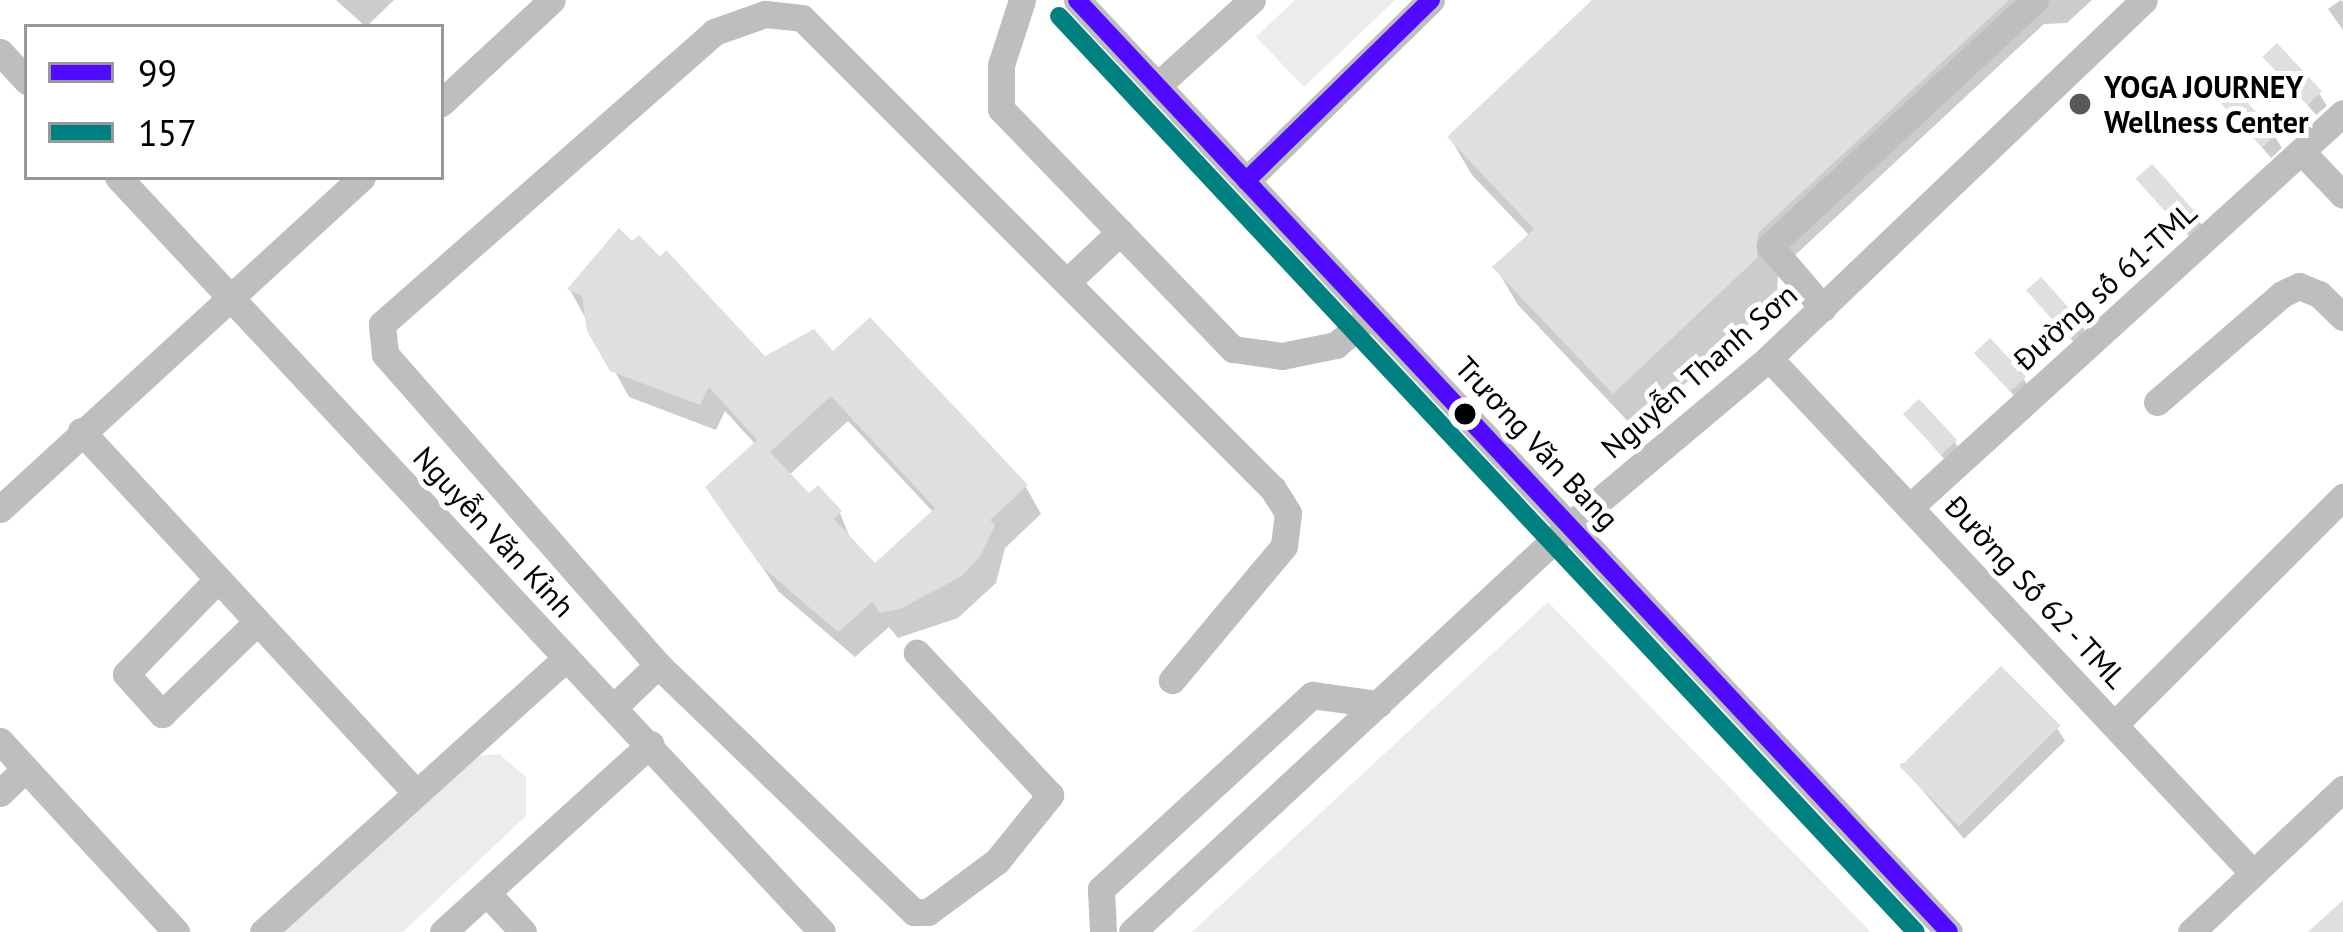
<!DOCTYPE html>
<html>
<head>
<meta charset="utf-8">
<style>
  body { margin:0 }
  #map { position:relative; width:2343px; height:932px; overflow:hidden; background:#fff; font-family:"PT Sans",sans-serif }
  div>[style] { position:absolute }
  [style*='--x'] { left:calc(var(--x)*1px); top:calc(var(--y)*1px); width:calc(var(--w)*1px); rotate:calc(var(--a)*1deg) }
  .green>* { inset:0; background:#ececec }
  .shadow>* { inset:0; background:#0003 }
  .building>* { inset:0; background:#dfdfdf; transform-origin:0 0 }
  .minor>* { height:27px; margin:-13.5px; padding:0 13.5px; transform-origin:13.5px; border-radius:13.5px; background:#bebebe }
  .bus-1>* { height:18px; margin:-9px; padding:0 9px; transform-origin:9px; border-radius:9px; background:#4f0aff }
  .bus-2>* { height:18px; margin:-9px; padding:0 9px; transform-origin:9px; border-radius:9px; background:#008080 }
  .dots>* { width:33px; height:33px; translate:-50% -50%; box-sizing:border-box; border:6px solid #fff; border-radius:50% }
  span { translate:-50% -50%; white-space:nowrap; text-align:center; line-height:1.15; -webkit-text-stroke:10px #fff; paint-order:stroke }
  .poi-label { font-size:30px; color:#000; font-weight:700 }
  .left { translate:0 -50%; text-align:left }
  .street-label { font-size:30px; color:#000 }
  .legend { position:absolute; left:24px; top:24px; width:420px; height:156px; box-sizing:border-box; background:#fff; border:3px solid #999; margin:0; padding:15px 21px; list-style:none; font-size:36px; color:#000 }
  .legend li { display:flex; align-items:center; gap:24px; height:60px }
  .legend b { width:60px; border:3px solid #999 }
</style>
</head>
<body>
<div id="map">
  <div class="green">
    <i style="clip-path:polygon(1295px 0,1395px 0,1304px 87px,1256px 37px)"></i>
    <i style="clip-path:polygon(1548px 602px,1871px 932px,1192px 932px)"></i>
    <i style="clip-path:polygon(499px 754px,526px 777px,526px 816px,403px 932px,281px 932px,469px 757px)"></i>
  </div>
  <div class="shadow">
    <i style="clip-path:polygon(336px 0,394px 0,366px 27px)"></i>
    <i style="clip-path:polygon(1597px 0,2092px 0,2067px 23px,2044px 24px,1778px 271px,1777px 297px,1636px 430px,1518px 305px,1496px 268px,1530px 236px,1472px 175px,1450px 138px)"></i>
    <i style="clip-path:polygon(2341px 0,2343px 2px,2343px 30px,2328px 9px)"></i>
    <i style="clip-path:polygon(2266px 57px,2319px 93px,2327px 106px,2316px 115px)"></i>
    <i style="clip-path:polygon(2222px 101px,2274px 135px,2282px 148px,2271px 158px)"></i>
    <i style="clip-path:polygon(2140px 179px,2198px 219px,2206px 232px,2194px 242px)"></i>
    <i style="clip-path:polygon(evenodd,570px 290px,765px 359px,832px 356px,1026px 487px,1041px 514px,1005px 548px,996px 583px,958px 618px,898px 638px,889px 627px,855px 657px,779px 592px,709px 488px,756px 445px,725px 411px,716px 430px,629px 397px,570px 290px,848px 421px,934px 513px,874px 567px,852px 543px,840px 513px,808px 498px,788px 476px,848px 421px)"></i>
    <i style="clip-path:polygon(2030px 291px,2082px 326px,2090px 339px,2079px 348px)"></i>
    <i style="clip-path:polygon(1978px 353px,2024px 379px,2031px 392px,2020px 403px)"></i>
    <i style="clip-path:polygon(1906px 414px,1955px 442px,1962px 455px,1950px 466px)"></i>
    <i style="clip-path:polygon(2057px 728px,2065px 741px,1964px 839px,1900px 764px)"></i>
  </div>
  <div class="building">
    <i style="clip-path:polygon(1592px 0,2009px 0,1758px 233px,1757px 258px,1613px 394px,1492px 267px,1534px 229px,1447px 137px)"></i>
    <i style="left:2277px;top:43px;width:66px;height:20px;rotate:47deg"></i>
    <i style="left:2233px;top:87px;width:64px;height:20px;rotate:47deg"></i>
    <i style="left:2152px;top:164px;width:72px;height:22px;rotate:48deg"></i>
    <i style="clip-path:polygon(evenodd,619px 228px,632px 241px,639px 235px,660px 257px,666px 250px,765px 356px,814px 329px,833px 351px,870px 317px,1028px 485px,990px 520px,995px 525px,981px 555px,962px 576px,900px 609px,880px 613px,872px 602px,838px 632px,760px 565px,705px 487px,757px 440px,709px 387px,700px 405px,610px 371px,587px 331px,582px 296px,567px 289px,619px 228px,831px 396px,935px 508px,875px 563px,834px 519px,842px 511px,818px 485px,809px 493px,770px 452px,831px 396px)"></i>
    <i style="left:2041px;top:277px;width:64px;height:20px;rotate:48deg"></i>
    <i style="left:1990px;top:338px;width:53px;height:22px;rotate:47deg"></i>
    <i style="left:1919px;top:399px;width:56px;height:22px;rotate:47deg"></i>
    <i style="left:2001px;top:666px;width:84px;height:143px;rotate:45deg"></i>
    <i style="clip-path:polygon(2343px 900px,2343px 932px,2308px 932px)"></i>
  </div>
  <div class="minor">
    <i style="--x:1022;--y:0;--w:68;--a:107.9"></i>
    <i style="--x:1001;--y:65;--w:44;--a:90"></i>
    <i style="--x:1001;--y:109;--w:334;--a:46"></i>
    <i style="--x:1233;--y:349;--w:49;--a:8.1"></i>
    <i style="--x:1282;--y:356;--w:55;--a:-11.5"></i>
    <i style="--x:1336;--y:345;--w:46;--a:-40.6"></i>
    <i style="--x:1077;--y:0;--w:1276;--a:46.9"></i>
    <i style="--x:0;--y:52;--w:40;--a:47"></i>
    <i style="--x:1157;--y:86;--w:128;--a:-42.2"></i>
    <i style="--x:441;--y:103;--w:151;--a:-42.9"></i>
    <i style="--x:2302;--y:152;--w:59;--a:46.4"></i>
    <i style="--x:118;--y:177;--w:1032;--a:47"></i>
    <i style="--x:1246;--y:181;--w:259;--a:-44.4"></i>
    <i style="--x:1067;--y:282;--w:73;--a:-43.3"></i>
    <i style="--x:1823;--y:308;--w:82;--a:-130.5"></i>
    <i style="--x:1770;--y:246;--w:362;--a:-42.9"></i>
    <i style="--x:1769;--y:358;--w:707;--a:46.78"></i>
    <i style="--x:2157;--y:402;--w:165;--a:-40.8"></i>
    <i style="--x:2282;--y:294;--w:19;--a:-25"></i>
    <i style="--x:2299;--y:286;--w:22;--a:22"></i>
    <i style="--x:2319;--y:294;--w:33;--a:44"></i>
    <i style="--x:81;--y:431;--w:492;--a:47.2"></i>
    <i style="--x:1910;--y:507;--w:585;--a:-42.3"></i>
    <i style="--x:0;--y:509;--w:491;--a:-42.5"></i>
    <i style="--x:218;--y:579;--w:132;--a:134.1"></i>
    <i style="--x:126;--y:674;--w:54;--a:48"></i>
    <i style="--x:162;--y:714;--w:132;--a:-44.1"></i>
    <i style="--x:658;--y:665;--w:356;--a:44"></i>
    <i style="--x:914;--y:912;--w:14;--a:0"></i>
    <i style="--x:928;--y:912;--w:86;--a:-36.5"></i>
    <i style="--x:997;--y:861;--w:85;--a:-51.2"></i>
    <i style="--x:1050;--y:795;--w:195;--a:-133.1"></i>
    <i style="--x:614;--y:707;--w:61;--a:-43.7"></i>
    <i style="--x:658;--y:665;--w:414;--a:-131.3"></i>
    <i style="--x:385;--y:354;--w:30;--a:-96"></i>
    <i style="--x:382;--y:324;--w:442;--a:-41.3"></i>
    <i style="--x:714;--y:32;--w:54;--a:-19.4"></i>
    <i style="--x:765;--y:14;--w:37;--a:6"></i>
    <i style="--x:802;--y:18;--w:666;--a:45"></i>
    <i style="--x:1273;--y:489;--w:28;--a:58"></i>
    <i style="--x:1288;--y:513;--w:33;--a:97"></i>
    <i style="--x:1284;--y:546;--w:175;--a:129.9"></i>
    <i style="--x:2115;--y:724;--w:322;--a:-44.9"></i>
    <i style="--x:0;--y:741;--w:260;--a:47.3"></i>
    <i style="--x:0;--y:793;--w:35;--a:-44"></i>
    <i style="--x:487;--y:893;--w:53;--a:47.3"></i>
    <i style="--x:263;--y:932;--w:409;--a:-42.1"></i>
    <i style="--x:443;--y:932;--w:280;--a:-42.2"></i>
    <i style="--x:1103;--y:932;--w:43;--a:-92.7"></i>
    <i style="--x:1101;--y:889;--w:287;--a:-42.6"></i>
    <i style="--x:1312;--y:695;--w:67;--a:7.8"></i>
    <i style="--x:1132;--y:932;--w:596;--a:-42.89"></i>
    <i style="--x:1569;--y:526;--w:261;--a:-40"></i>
    <i style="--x:1769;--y:358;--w:518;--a:-43.67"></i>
    <i style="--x:2191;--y:932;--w:209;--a:-43.3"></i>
  </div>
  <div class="bus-1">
    <i style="--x:1077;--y:0;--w:1276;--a:46.9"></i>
    <i style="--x:1246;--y:181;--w:259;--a:-44.4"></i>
  </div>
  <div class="bus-2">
    <i style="--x:1059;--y:16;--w:1254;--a:46.91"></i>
  </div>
  <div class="dots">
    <i style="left:2080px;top:104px;background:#595959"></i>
    <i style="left:1465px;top:414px;background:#000"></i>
  </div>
  <div class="poi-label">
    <span class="left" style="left:2104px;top:104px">YOGA JOURNEY<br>Wellness Center</span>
  </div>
  <div class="street-label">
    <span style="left:2105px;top:286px;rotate:-42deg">Đường số 61-TML</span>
    <span style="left:1699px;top:371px;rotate:-41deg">Nguyễn Thanh Sơn</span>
    <span style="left:1537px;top:443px;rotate:47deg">Trương Văn Bang</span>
    <span style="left:494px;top:532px;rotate:47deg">Nguyễn Văn Kỉnh</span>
    <span style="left:2036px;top:592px;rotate:47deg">Đường Số 62 - TML</span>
  </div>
  <ul class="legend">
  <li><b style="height:15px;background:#4f0aff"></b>99</li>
  <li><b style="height:15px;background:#008080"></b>157</li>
  </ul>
</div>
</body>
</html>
